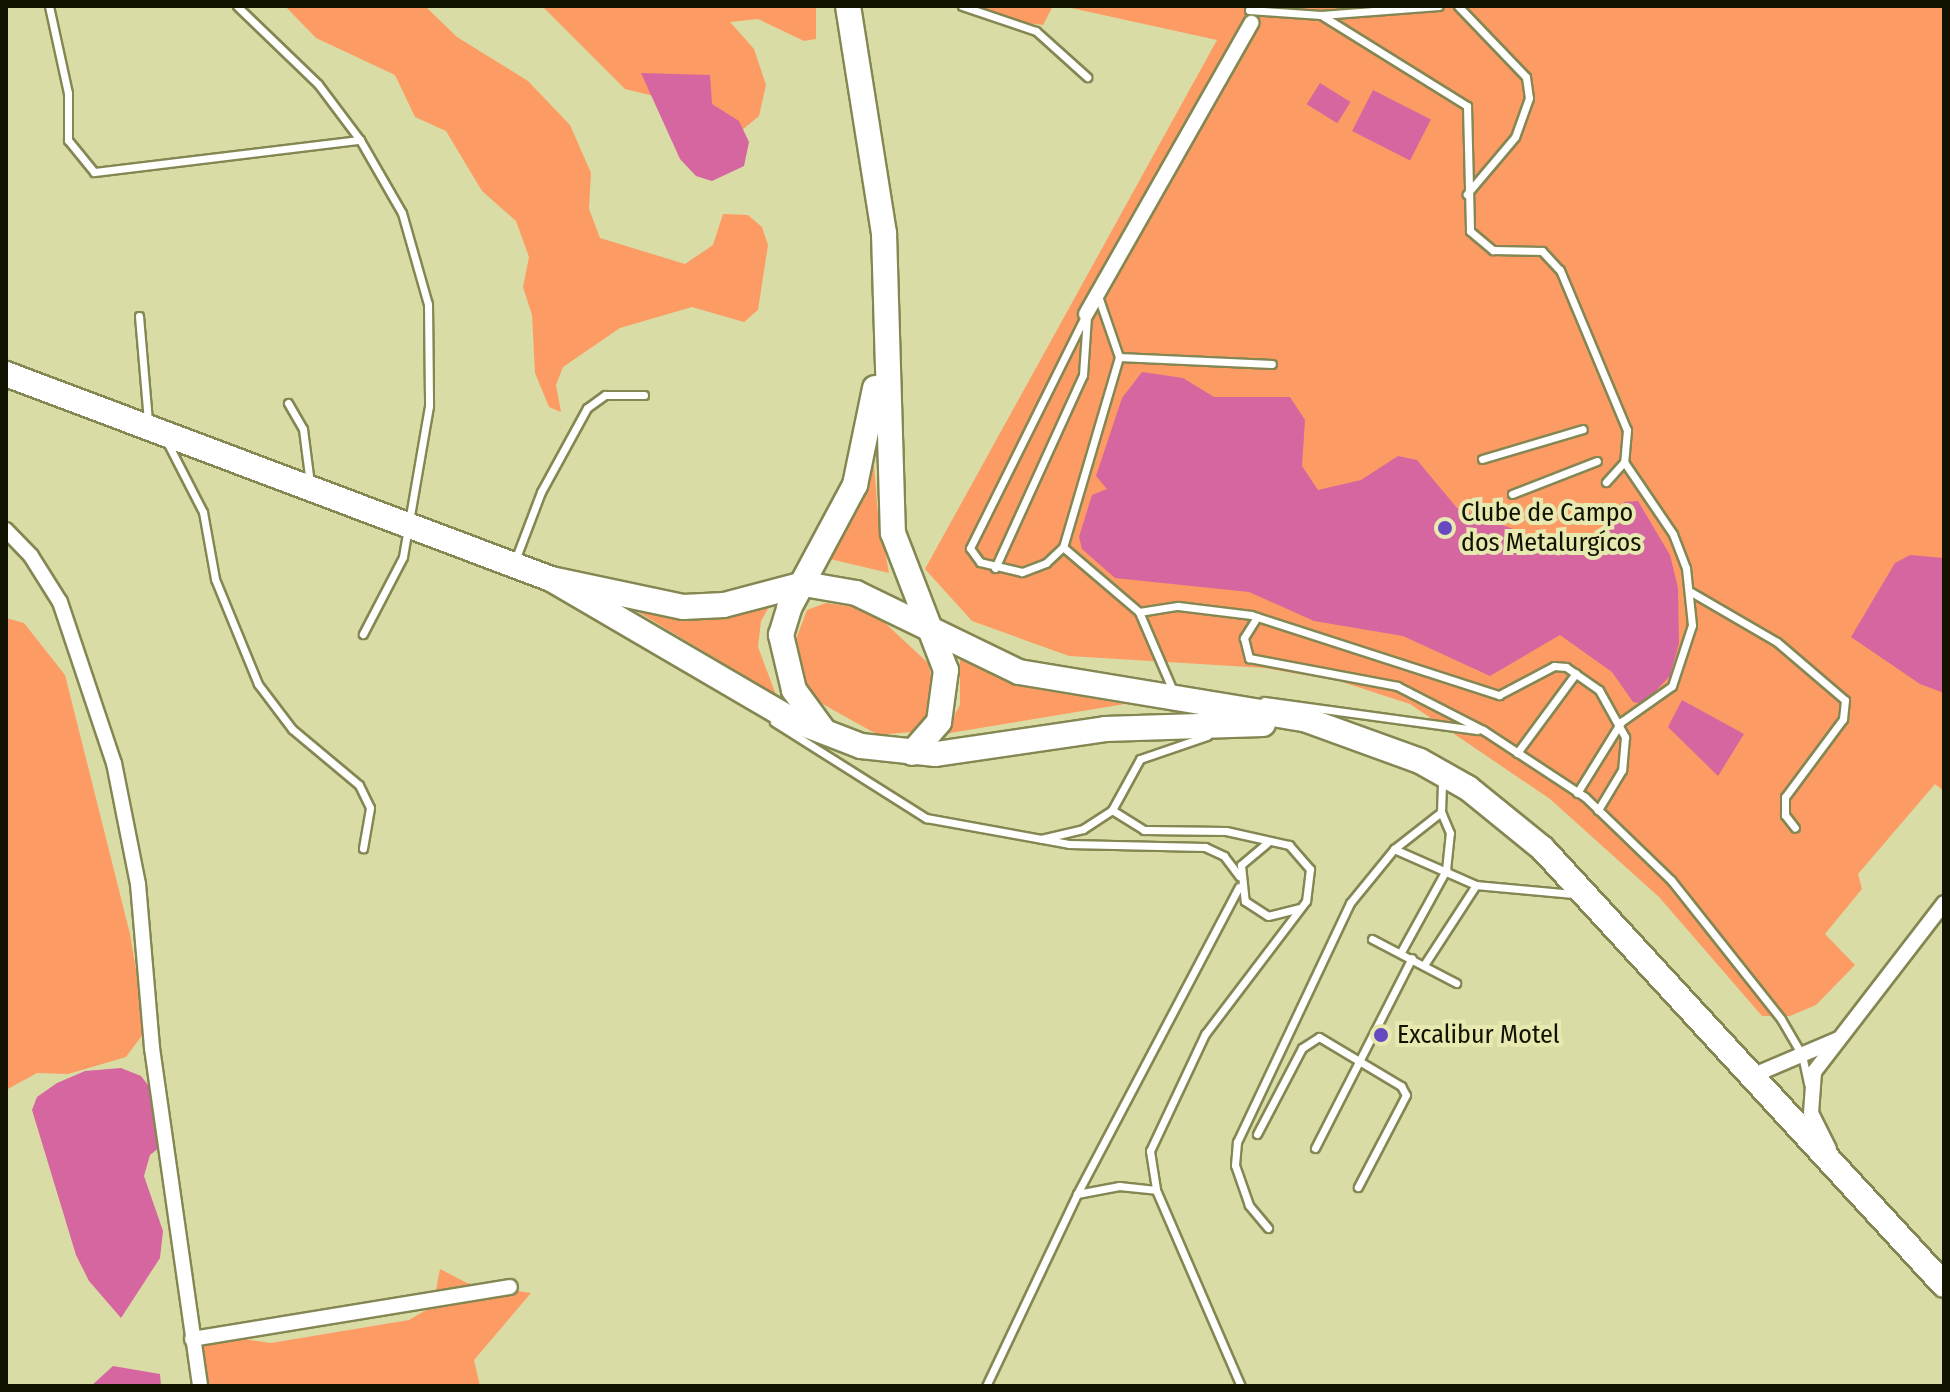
<!DOCTYPE html>
<html>
<head>
<meta charset="utf-8">
<style>
  body { margin:0 }
  #map { position:relative; width:1950px; height:1392px; overflow:hidden; background:#dadca5; font-family:"Fira Sans Condensed",sans-serif }
  div>[style] { position:absolute }
  [style*='--x'] { left:calc(var(--x)*1px); top:calc(var(--y)*1px); width:calc(var(--w)*1px); rotate:calc(var(--a)*1deg) }
  .green>* { inset:0; background:#fd9b64 }
  .water>* { inset:0; background:#d566a0; transform-origin:0 0 }
  .roads { filter:drop-shadow(2px 0 #858753) drop-shadow(-2px 0 #858753) drop-shadow(0 2px #858753) drop-shadow(0 -2px #858753) }
  .lane>* { height:7px; margin:-3.5px; padding:0 3.5px; transform-origin:3.5px; border-radius:3.5px; background:#fff }
  .street>* { height:14px; margin:-7px; padding:0 7px; transform-origin:7px; border-radius:7px; background:#fff }
  .primary>* { height:24px; margin:-12px; padding:0 12px; transform-origin:12px; border-radius:12px; background:#fff }
  .dots>* { width:22px; height:22px; translate:-50% -50%; box-sizing:border-box; border:4px solid #e7e9b1; border-radius:50% }
  span { translate:-50% -50%; white-space:nowrap; text-align:center; line-height:1.15; -webkit-text-stroke:8px #e7e9b1; paint-order:stroke }
  .poi-label { font-size:26px; color:#121201 }
  .left { translate:0 -50%; text-align:left }
  .frame { position:absolute; inset:0; border:8px solid #121201; pointer-events:none }
</style>
</head>
<body>
<div id="map">
  <div class="green">
    <i style="clip-path:polygon(285px 6px,425px 6px,457px 37px,528px 81px,570px 125px,591px 173px,589px 209px,600px 238px,685px 264px,713px 245px,723px 214px,748px 215px,762px 227px,768px 245px,758px 310px,744px 322px,692px 307px,620px 328px,563px 367px,556px 385px,561px 412px,549px 407px,535px 373px,532px 315px,523px 287px,529px 257px,516px 221px,482px 191px,446px 131px,415px 117px,395px 75px,316px 38px)"></i>
    <i style="clip-path:polygon(542px 6px,816px 6px,816px 39px,804px 41px,758px 19px,730px 22px,754px 49px,766px 85px,759px 116px,736px 135px,662px 98px,625px 89px)"></i>
    <i style="clip-path:polygon(979px 6px,1053px 6px,1043px 25px,994px 19px)"></i>
    <i style="clip-path:polygon(1062px 6px,1944px 6px,1944px 791px,1935px 784px,1858px 874px,1862px 889px,1825px 934px,1855px 965px,1816px 1005px,1790px 1016px,1762px 1016px,1659px 897px,1550px 799px,1410px 704px,1339px 681px,1265px 668px,1069px 656px,972px 621px,925px 569px,1217px 40px)"></i>
    <i style="clip-path:polygon(873px 455px,878px 514px,889px 573px,830px 559px,857px 511px)"></i>
    <i style="clip-path:polygon(773px 600px,761px 621px,758px 647px,776px 695px,625px 604px)"></i>
    <i style="clip-path:polygon(826px 603px,870px 609px,928px 663px,937px 700px,923px 731px,878px 735px,812px 698px,792px 650px,807px 610px)"></i>
    <i style="clip-path:polygon(6px 618px,24px 623px,65px 675px,130px 934px,146px 1030px,126px 1057px,68px 1074px,37px 1073px,6px 1090px)"></i>
    <i style="clip-path:polygon(960px 658px,1030px 688px,1125px 704px,944px 734px,960px 705px)"></i>
    <i style="clip-path:polygon(440px 1269px,467px 1283px,531px 1293px,474px 1360px,480px 1386px,202px 1386px,201px 1341px,229px 1337px,271px 1343px,409px 1320px,433px 1306px)"></i>
  </div>
  <div class="water">
    <i style="clip-path:polygon(641px 73px,710px 75px,712px 104px,739px 121px,749px 142px,744px 166px,712px 181px,696px 176px,680px 159px)"></i>
    <i style="left:1320px;top:83px;width:36px;height:25px;rotate:32deg"></i>
    <i style="left:1373px;top:90px;width:65px;height:46px;rotate:27deg"></i>
    <i style="clip-path:polygon(1142px 372px,1183px 378px,1214px 397px,1290px 397px,1305px 420px,1302px 466px,1318px 490px,1361px 480px,1398px 456px,1417px 460px,1457px 508px,1570px 550px,1593px 544px,1617px 520px,1624px 502px,1638px 501px,1670px 555px,1678px 588px,1679px 643px,1670px 676px,1643px 704px,1633px 702px,1612px 672px,1560px 635px,1490px 676px,1403px 636px,1314px 621px,1249px 592px,1115px 578px,1082px 549px,1079px 537px,1092px 495px,1107px 489px,1096px 476px,1122px 398px)"></i>
    <i style="clip-path:polygon(1910px 555px,1944px 558px,1944px 693px,1920px 684px,1851px 637px,1895px 563px)"></i>
    <i style="clip-path:polygon(1682px 700px,1744px 734px,1718px 776px,1668px 727px)"></i>
    <i style="clip-path:polygon(121px 1068px,141px 1076px,155px 1094px,160px 1147px,150px 1155px,144px 1176px,163px 1231px,160px 1258px,121px 1318px,89px 1281px,76px 1255px,32px 1110px,37px 1097px,57px 1083px,85px 1071px)"></i>
    <i style="clip-path:polygon(113px 1366px,160px 1374px,161px 1386px,91px 1386px)"></i>
  </div>
  <div class="roads">
    <div class="lane">
      <i style="--x:49;--y:6;--w:89;--a:77.7"></i>
      <i style="--x:68;--y:93;--w:47;--a:90"></i>
      <i style="--x:68;--y:140;--w:41;--a:50.9"></i>
      <i style="--x:94;--y:172;--w:268;--a:-6.9"></i>
      <i style="--x:237;--y:6;--w:112;--a:43.9"></i>
      <i style="--x:318;--y:84;--w:70;--a:53.1"></i>
      <i style="--x:360;--y:140;--w:84;--a:60.1"></i>
      <i style="--x:402;--y:213;--w:95;--a:74.1"></i>
      <i style="--x:428;--y:304;--w:102;--a:89.4"></i>
      <i style="--x:429;--y:406;--w:153;--a:99.8"></i>
      <i style="--x:403;--y:557;--w:87;--a:117.5"></i>
      <i style="--x:962;--y:6;--w:78;--a:18.7"></i>
      <i style="--x:1036;--y:31;--w:69;--a:42"></i>
      <i style="--x:1458;--y:6;--w:98;--a:46.2"></i>
      <i style="--x:1526;--y:77;--w:21;--a:82"></i>
      <i style="--x:1529;--y:98;--w:41;--a:109.7"></i>
      <i style="--x:1515;--y:137;--w:75;--a:130.1"></i>
      <i style="--x:1249;--y:10;--w:72;--a:4"></i>
      <i style="--x:1321;--y:15;--w:118;--a:-4.4"></i>
      <i style="--x:1321;--y:15;--w:172;--a:31.9"></i>
      <i style="--x:1467;--y:106;--w:125;--a:88.6"></i>
      <i style="--x:1470;--y:231;--w:30;--a:40"></i>
      <i style="--x:1493;--y:250;--w:49;--a:1.2"></i>
      <i style="--x:1542;--y:251;--w:26;--a:47"></i>
      <i style="--x:1560;--y:270;--w:173;--a:67.3"></i>
      <i style="--x:1627;--y:430;--w:32;--a:95"></i>
      <i style="--x:1624;--y:462;--w:27;--a:132"></i>
      <i style="--x:1098;--y:296;--w:65;--a:71"></i>
      <i style="--x:1119;--y:357;--w:153;--a:2.6"></i>
      <i style="--x:139;--y:316;--w:105;--a:85.1"></i>
      <i style="--x:1119;--y:357;--w:198;--a:106.4"></i>
      <i style="--x:1063;--y:547;--w:100;--a:40.5"></i>
      <i style="--x:1139;--y:612;--w:86;--a:66.7"></i>
      <i style="--x:288;--y:403;--w:30;--a:60"></i>
      <i style="--x:303;--y:429;--w:55;--a:82.7"></i>
      <i style="--x:167;--y:442;--w:79;--a:62.8"></i>
      <i style="--x:203;--y:512;--w:68;--a:79.8"></i>
      <i style="--x:215;--y:579;--w:113;--a:67.7"></i>
      <i style="--x:258;--y:684;--w:56;--a:52.9"></i>
      <i style="--x:292;--y:729;--w:87;--a:39.9"></i>
      <i style="--x:359;--y:785;--w:25;--a:64"></i>
      <i style="--x:370;--y:808;--w:41;--a:99.9"></i>
      <i style="--x:1482;--y:459;--w:105;--a:-16.5"></i>
      <i style="--x:1512;--y:494;--w:91;--a:-21.2"></i>
      <i style="--x:1063;--y:547;--w:23;--a:137"></i>
      <i style="--x:1046;--y:563;--w:26;--a:159"></i>
      <i style="--x:1022;--y:572;--w:43;--a:-166.6"></i>
      <i style="--x:980;--y:562;--w:17;--a:-126"></i>
      <i style="--x:970;--y:548;--w:261;--a:-63.6"></i>
      <i style="--x:514;--y:563;--w:76;--a:-69.2"></i>
      <i style="--x:541;--y:492;--w:96;--a:-61.3"></i>
      <i style="--x:587;--y:408;--w:22;--a:-36"></i>
      <i style="--x:605;--y:395;--w:39;--a:0"></i>
      <i style="--x:995;--y:568;--w:212;--a:-65.5"></i>
      <i style="--x:1083;--y:375;--w:59;--a:-86.1"></i>
      <i style="--x:1691;--y:592;--w:99;--a:30.2"></i>
      <i style="--x:1777;--y:642;--w:89;--a:40.5"></i>
      <i style="--x:1845;--y:700;--w:19;--a:96"></i>
      <i style="--x:1843;--y:719;--w:97;--a:126.6"></i>
      <i style="--x:1785;--y:797;--w:18;--a:90"></i>
      <i style="--x:1785;--y:815;--w:16;--a:52"></i>
      <i style="--x:1139;--y:612;--w:39;--a:-9"></i>
      <i style="--x:1178;--y:606;--w:74;--a:7"></i>
      <i style="--x:1251;--y:615;--w:261;--a:17.9"></i>
      <i style="--x:1499;--y:695;--w:62;--a:-27.8"></i>
      <i style="--x:1554;--y:666;--w:12;--a:5"></i>
      <i style="--x:1566;--y:667;--w:40;--a:34.9"></i>
      <i style="--x:1599;--y:690;--w:54;--a:61"></i>
      <i style="--x:1625;--y:737;--w:33;--a:95"></i>
      <i style="--x:1622;--y:770;--w:47;--a:121"></i>
      <i style="--x:1257;--y:617;--w:25;--a:122"></i>
      <i style="--x:1244;--y:638;--w:21;--a:76"></i>
      <i style="--x:1249;--y:658;--w:151;--a:10.7"></i>
      <i style="--x:1397;--y:686;--w:97;--a:27.1"></i>
      <i style="--x:1483;--y:730;--w:122;--a:33.3"></i>
      <i style="--x:1585;--y:797;--w:120;--a:44"></i>
      <i style="--x:1671;--y:880;--w:177;--a:51.6"></i>
      <i style="--x:1781;--y:1019;--w:42;--a:59.7"></i>
      <i style="--x:1802;--y:1055;--w:30;--a:78"></i>
      <i style="--x:1264;--y:701;--w:215;--a:7.8"></i>
      <i style="--x:774;--y:722;--w:180;--a:32.3"></i>
      <i style="--x:926;--y:818;--w:145;--a:10.3"></i>
      <i style="--x:1069;--y:844;--w:136;--a:1.3"></i>
      <i style="--x:1205;--y:847;--w:21;--a:25"></i>
      <i style="--x:1224;--y:856;--w:25;--a:53"></i>
      <i style="--x:1517;--y:753;--w:99;--a:-53.6"></i>
      <i style="--x:1577;--y:793;--w:84;--a:-58.2"></i>
      <i style="--x:1621;--y:722;--w:62;--a:-35.2"></i>
      <i style="--x:1672;--y:686;--w:64;--a:-71.8"></i>
      <i style="--x:1692;--y:625;--w:57;--a:-96"></i>
      <i style="--x:1686;--y:568;--w:36;--a:-111"></i>
      <i style="--x:1673;--y:534;--w:87;--a:-124.2"></i>
      <i style="--x:1112;--y:810;--w:38;--a:32"></i>
      <i style="--x:1144;--y:830;--w:82;--a:0.7"></i>
      <i style="--x:1226;--y:831;--w:65;--a:12.5"></i>
      <i style="--x:1289;--y:845;--w:32;--a:49"></i>
      <i style="--x:1310;--y:869;--w:32;--a:97"></i>
      <i style="--x:1306;--y:901;--w:167;--a:127.2"></i>
      <i style="--x:1205;--y:1034;--w:129;--a:115.2"></i>
      <i style="--x:1150;--y:1151;--w:39;--a:81"></i>
      <i style="--x:1156;--y:1190;--w:214;--a:66.6"></i>
      <i style="--x:1041;--y:839;--w:43;--a:-13.4"></i>
      <i style="--x:1083;--y:829;--w:35;--a:-33"></i>
      <i style="--x:1112;--y:810;--w:58;--a:-61.2"></i>
      <i style="--x:1140;--y:759;--w:71;--a:-18.9"></i>
      <i style="--x:1267;--y:843;--w:34;--a:140"></i>
      <i style="--x:1241;--y:865;--w:36;--a:84"></i>
      <i style="--x:1245;--y:901;--w:27;--a:33"></i>
      <i style="--x:1268;--y:916;--w:32;--a:-14"></i>
      <i style="--x:1394;--y:849;--w:90;--a:23.7"></i>
      <i style="--x:1372;--y:939;--w:95;--a:27.6"></i>
      <i style="--x:1401;--y:952;--w:94;--a:-61.2"></i>
      <i style="--x:1446;--y:870;--w:37;--a:-84"></i>
      <i style="--x:1450;--y:833;--w:23;--a:-113"></i>
      <i style="--x:1424;--y:965;--w:95;--a:-57"></i>
      <i style="--x:1476;--y:885;--w:97;--a:5.3"></i>
      <i style="--x:1257;--y:1134;--w:97;--a:-62.4"></i>
      <i style="--x:1302;--y:1048;--w:20;--a:-33"></i>
      <i style="--x:1319;--y:1037;--w:96;--a:30.9"></i>
      <i style="--x:1401;--y:1086;--w:10;--a:61"></i>
      <i style="--x:1406;--y:1095;--w:104;--a:117.6"></i>
      <i style="--x:1315;--y:1148;--w:213;--a:-63"></i>
      <i style="--x:1077;--y:1194;--w:43;--a:-10.8"></i>
      <i style="--x:1119;--y:1186;--w:37;--a:6"></i>
      <i style="--x:1268;--y:1228;--w:30;--a:-130"></i>
      <i style="--x:1249;--y:1205;--w:42;--a:-109.3"></i>
      <i style="--x:1235;--y:1165;--w:23;--a:-85"></i>
      <i style="--x:1237;--y:1142;--w:264;--a:-64.7"></i>
      <i style="--x:1350;--y:903;--w:70;--a:-50.8"></i>
      <i style="--x:1394;--y:849;--w:60;--a:-38.2"></i>
      <i style="--x:1441;--y:812;--w:33;--a:-88"></i>
      <i style="--x:986;--y:1386;--w:212;--a:-64.6"></i>
      <i style="--x:1077;--y:1194;--w:347;--a:-62.2"></i>
    </div>
    <div class="street">
      <i style="--x:1086;--y:314;--w:335;--a:-60.4"></i>
      <i style="--x:6;--y:530;--w:36;--a:46"></i>
      <i style="--x:31;--y:556;--w:54;--a:57.8"></i>
      <i style="--x:60;--y:602;--w:170;--a:71.5"></i>
      <i style="--x:114;--y:763;--w:123;--a:78.8"></i>
      <i style="--x:138;--y:884;--w:165;--a:85.1"></i>
      <i style="--x:152;--y:1048;--w:341;--a:81.9"></i>
      <i style="--x:1754;--y:1075;--w:92;--a:-23"></i>
      <i style="--x:1829;--y:1149;--w:40;--a:-116.6"></i>
      <i style="--x:1811;--y:1113;--w:41;--a:-85.8"></i>
      <i style="--x:1814;--y:1072;--w:213;--a:-52.4"></i>
      <i style="--x:192;--y:1339;--w:322;--a:-9.3"></i>
    </div>
    <div class="primary">
      <i style="--x:848;--y:6;--w:230;--a:81"></i>
      <i style="--x:884;--y:233;--w:300;--a:88.3"></i>
      <i style="--x:893;--y:533;--w:147;--a:68.9"></i>
      <i style="--x:946;--y:670;--w:52;--a:97.7"></i>
      <i style="--x:939;--y:722;--w:41;--a:131.1"></i>
      <i style="--x:6;--y:374;--w:582;--a:20.61"></i>
      <i style="--x:551;--y:579;--w:278;--a:30.3"></i>
      <i style="--x:791;--y:719;--w:75;--a:21.1"></i>
      <i style="--x:861;--y:746;--w:75;--a:6.1"></i>
      <i style="--x:936;--y:754;--w:171;--a:-8.4"></i>
      <i style="--x:1105;--y:729;--w:158;--a:-1.8"></i>
      <i style="--x:551;--y:579;--w:135;--a:12"></i>
      <i style="--x:683;--y:607;--w:41;--a:-2.8"></i>
      <i style="--x:724;--y:605;--w:83;--a:-14.7"></i>
      <i style="--x:804;--y:584;--w:53;--a:9.8"></i>
      <i style="--x:856;--y:593;--w:181;--a:25.9"></i>
      <i style="--x:1019;--y:672;--w:289;--a:9.4"></i>
      <i style="--x:1304;--y:719;--w:123;--a:19.9"></i>
      <i style="--x:1420;--y:761;--w:55;--a:29.4"></i>
      <i style="--x:1468;--y:788;--w:97;--a:39.1"></i>
      <i style="--x:1543;--y:849;--w:592;--a:47.39"></i>
      <i style="--x:824;--y:731;--w:51;--a:-126.2"></i>
      <i style="--x:794;--y:690;--w:57;--a:-103.3"></i>
      <i style="--x:781;--y:635;--w:28;--a:-73"></i>
      <i style="--x:789;--y:608;--w:140;--a:-61.8"></i>
      <i style="--x:855;--y:485;--w:99;--a:-78.3"></i>
    </div>
  </div>
  <div class="dots">
    <i style="left:1445px;top:528px;background:#6648c1"></i>
    <i style="left:1381px;top:1035px;background:#6648c1"></i>
  </div>
  <div class="poi-label">
    <span class="left" style="left:1461px;top:528px">Clube de Campo<br>dos Metalurgícos</span>
    <span class="left" style="left:1397px;top:1035px">Excalibur Motel</span>
  </div>
  <div class="frame"></div>
</div>
</body>
</html>
